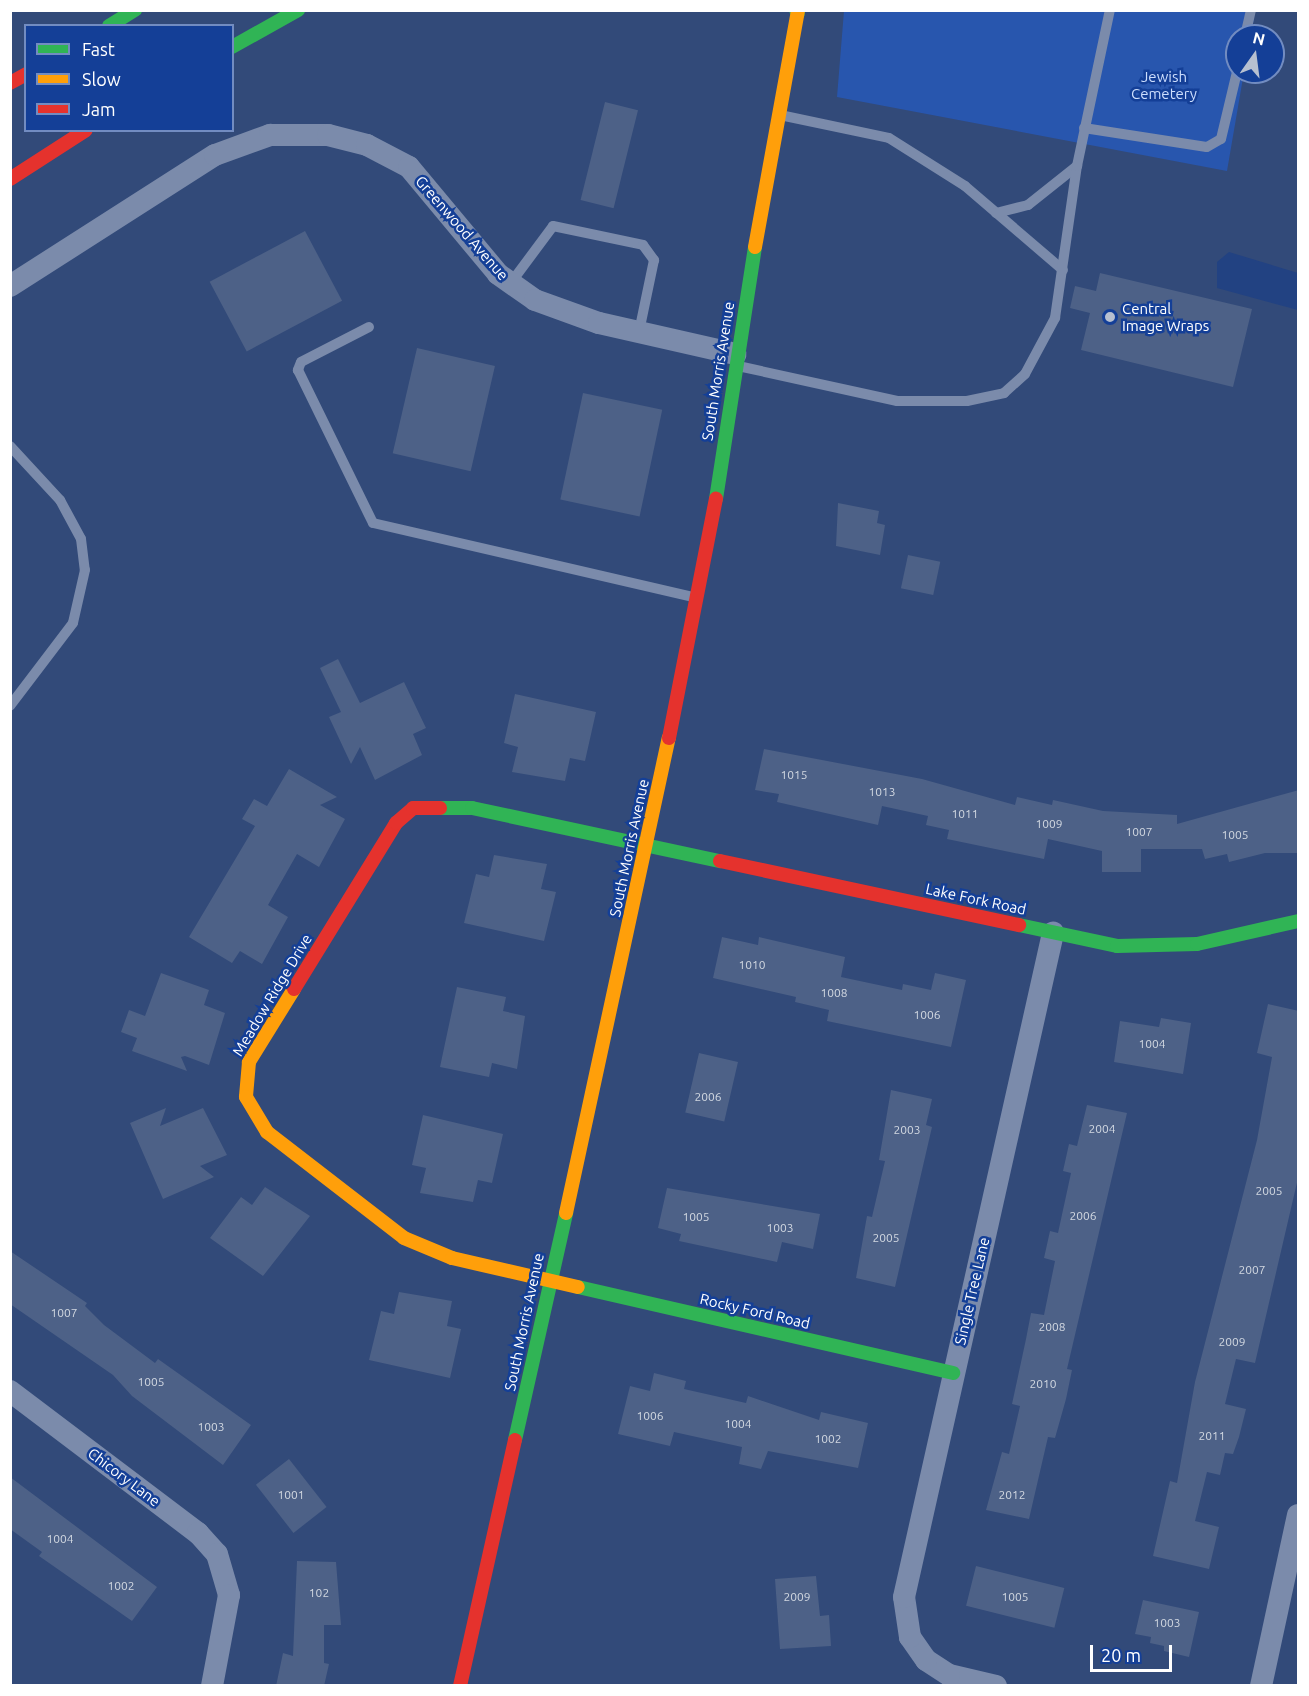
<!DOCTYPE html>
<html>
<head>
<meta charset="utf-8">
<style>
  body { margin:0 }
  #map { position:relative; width:1309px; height:1696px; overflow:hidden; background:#324a79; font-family:Ubuntu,sans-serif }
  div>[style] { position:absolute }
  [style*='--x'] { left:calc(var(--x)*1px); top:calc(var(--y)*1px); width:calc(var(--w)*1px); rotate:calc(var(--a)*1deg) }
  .green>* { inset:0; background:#2856ae }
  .water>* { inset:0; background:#224282 }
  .building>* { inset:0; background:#4d6187; transform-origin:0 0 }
  .lane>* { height:10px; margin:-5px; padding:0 5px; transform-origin:5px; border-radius:5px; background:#7b8bab }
  .street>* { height:22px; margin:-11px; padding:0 11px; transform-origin:11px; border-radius:11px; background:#7b8bab }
  .fast>* { height:14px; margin:-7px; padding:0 7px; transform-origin:7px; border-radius:7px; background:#30b455 }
  .slow>* { height:14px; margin:-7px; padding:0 7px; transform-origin:7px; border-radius:7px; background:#ff9f0a }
  .jam>* { height:14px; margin:-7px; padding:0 7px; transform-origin:7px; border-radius:7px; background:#e5322d }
  .dots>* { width:16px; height:16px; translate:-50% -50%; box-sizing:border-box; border:3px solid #143f97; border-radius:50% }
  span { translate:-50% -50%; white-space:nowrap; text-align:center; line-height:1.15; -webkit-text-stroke:5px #143f97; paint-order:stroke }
  .number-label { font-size:12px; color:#d2d8e1 }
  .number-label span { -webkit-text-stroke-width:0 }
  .park-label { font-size:15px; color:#cddefd }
  .street-label { font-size:15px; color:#fff }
  .poi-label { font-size:15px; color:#fff }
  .left { translate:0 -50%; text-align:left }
  .frame { position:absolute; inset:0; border:12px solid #fff; pointer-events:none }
  .legend { position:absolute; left:24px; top:24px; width:210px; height:108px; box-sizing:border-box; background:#143f97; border:2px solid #728cc1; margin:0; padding:8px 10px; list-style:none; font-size:18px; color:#fff }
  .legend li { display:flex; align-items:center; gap:12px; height:30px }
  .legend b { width:30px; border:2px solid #728cc1 }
  .north { position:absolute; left:1225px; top:24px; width:60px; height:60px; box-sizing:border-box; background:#143f97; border:2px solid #728cc1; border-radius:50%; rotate:14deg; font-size:16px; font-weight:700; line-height:24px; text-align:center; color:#fff }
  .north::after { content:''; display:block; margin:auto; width:21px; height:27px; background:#b7c0d0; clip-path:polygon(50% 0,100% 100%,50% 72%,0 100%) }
  .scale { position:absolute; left:1090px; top:1645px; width:82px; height:27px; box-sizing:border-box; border:3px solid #fff; border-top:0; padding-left:8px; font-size:18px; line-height:21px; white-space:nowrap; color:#fff; -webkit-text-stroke:4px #143f97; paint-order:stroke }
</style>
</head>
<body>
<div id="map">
  <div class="green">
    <i style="clip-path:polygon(844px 11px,1255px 11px,1251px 36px,1237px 36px,1237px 72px,1244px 72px,1227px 171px,837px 97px)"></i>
  </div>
  <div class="water">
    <i style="clip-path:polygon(1229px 252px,1298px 273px,1298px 310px,1217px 288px,1217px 262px)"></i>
  </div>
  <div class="building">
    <i style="left:605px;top:102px;width:34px;height:101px;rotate:14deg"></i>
    <i style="left:305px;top:231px;width:79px;height:108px;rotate:62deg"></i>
    <i style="clip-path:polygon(1100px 273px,1252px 309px,1233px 387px,1081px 350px,1090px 313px,1070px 308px,1075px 286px,1096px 291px)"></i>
    <i style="left:417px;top:348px;width:80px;height:108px;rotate:13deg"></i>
    <i style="left:583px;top:393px;width:81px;height:109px;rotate:12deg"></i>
    <i style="clip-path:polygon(838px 503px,879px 511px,877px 523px,885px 525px,880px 555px,836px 546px)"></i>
    <i style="left:908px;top:555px;width:33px;height:34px;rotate:12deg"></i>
    <i style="clip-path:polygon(338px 659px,360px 703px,404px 682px,426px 728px,413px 734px,422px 755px,375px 780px,360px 747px,351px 764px,329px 717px,341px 712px,320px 668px)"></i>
    <i style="clip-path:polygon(515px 694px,596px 712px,585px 761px,570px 758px,565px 781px,512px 772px,518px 747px,504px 743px)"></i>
    <i style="clip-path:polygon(764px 749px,922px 779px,1015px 805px,1017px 797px,1052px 805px,1053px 800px,1103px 811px,1177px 815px,1177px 824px,1299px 790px,1299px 853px,1265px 853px,1229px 862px,1227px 854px,1205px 859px,1202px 849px,1141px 849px,1141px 872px,1102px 872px,1102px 851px,1048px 839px,1044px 859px,947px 839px,949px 830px,926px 825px,928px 816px,882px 806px,878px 825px,777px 802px,779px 794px,755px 790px)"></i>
    <i style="clip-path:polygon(289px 769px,337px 797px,320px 805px,345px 819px,319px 867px,297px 854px,268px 905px,288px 917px,262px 964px,240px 951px,232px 963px,189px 937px,255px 826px,242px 819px,254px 799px,267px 806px)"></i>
    <i style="clip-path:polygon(494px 855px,547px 864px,541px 889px,556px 892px,544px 941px,464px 923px,476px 874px,489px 877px)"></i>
    <i style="clip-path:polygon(722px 937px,758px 945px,759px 937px,845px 957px,841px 977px,902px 990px,903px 984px,931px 990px,935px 973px,966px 980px,951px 1047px,827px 1021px,829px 1010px,795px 1002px,796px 997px,713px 978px)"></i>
    <i style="clip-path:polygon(161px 973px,209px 990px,204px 1005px,225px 1013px,209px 1065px,185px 1056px,181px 1057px,187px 1071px,132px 1051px,137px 1038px,121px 1032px,129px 1010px,145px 1016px)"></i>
    <i style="clip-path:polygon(457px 987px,506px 997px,503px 1011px,525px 1016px,517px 1069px,492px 1063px,489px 1077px,440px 1067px)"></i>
    <i style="clip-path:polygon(1268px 1004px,1299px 1011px,1299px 1174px,1255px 1363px,1236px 1359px,1225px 1404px,1246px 1409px,1239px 1437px,1233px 1454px,1225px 1453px,1220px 1475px,1207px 1472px,1195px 1521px,1219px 1527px,1209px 1569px,1153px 1556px,1170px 1481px,1177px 1483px,1195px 1382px,1257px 1140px,1272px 1057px,1257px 1053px)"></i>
    <i style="clip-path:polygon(1161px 1018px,1191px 1023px,1183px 1074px,1114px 1062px,1120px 1021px,1159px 1027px)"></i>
    <i style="left:699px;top:1053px;width:40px;height:61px;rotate:13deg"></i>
    <i style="clip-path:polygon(891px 1090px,932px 1099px,926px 1125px,932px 1127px,895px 1287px,856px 1278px,867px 1216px,872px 1217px,885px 1161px,879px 1160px)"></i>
    <i style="clip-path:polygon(1087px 1105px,1127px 1113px,1067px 1369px,1072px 1370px,1066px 1399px,1055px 1438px,1048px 1437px,1029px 1519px,986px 1510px,1002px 1452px,1009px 1454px,1020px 1406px,1012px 1404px,1026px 1339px,1031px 1313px,1044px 1315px,1055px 1261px,1044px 1258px,1050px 1231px,1058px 1233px,1071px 1173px,1063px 1171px,1069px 1144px,1077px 1146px)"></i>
    <i style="clip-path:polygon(166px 1108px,160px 1126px,203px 1108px,227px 1155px,200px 1166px,214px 1177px,163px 1199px,130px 1123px)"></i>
    <i style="clip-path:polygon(423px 1115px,503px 1134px,492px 1183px,478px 1180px,473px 1202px,420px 1193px,426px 1168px,412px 1165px)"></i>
    <i style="clip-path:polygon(265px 1187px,310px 1216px,263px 1276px,210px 1238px,241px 1197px,252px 1205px)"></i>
    <i style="clip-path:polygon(667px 1188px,820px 1214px,813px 1249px,782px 1242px,777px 1262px,679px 1241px,681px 1234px,658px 1228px)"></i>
    <i style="clip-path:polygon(10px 1251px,87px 1303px,85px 1306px,104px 1325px,155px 1363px,158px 1359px,251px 1425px,223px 1465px,132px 1396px,113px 1375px,10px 1304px)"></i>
    <i style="clip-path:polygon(399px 1292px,452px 1301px,447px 1326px,461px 1329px,450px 1378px,369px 1360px,381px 1311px,394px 1314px)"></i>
    <i style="clip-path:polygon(654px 1373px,686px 1381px,684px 1389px,746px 1403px,748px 1396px,819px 1420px,821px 1412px,868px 1423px,858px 1468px,768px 1451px,761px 1469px,739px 1464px,742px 1447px,674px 1432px,670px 1446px,618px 1434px,630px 1386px,650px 1391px)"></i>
    <i style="left:289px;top:1459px;width:61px;height:42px;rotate:52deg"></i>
    <i style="clip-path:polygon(10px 1477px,157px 1587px,132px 1621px,39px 1556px,42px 1552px,10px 1529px)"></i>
    <i style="clip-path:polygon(297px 1561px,336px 1562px,341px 1625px,324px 1625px,324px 1663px,329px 1664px,324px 1686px,276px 1686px,283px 1653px,293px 1656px)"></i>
    <i style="left:976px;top:1566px;width:91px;height:41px;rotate:14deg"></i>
    <i style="clip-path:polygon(816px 1576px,820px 1616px,829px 1615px,831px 1646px,780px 1649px,775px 1579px)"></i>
    <i style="clip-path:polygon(1143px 1600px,1199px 1612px,1189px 1657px,1164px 1651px,1164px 1646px,1150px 1643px,1151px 1637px,1135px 1634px)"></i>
  </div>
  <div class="lane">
    <i style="--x:1245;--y:36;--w:27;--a:-77"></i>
    <i style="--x:780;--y:115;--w:111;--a:11.9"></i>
    <i style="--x:889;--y:138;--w:90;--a:32.3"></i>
    <i style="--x:965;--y:186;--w:129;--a:40.6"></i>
    <i style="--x:1084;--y:128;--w:124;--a:8.8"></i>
    <i style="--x:1207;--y:147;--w:16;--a:-30"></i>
    <i style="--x:1221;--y:139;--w:69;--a:-76.6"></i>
    <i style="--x:996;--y:213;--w:33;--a:-14"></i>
    <i style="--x:1028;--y:205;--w:63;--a:-38.5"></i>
    <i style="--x:510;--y:284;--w:72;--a:-53.4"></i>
    <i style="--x:553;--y:226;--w:92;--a:11.9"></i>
    <i style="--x:643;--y:245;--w:19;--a:54"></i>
    <i style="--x:654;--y:260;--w:74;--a:101.8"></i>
    <i style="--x:369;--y:327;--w:76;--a:152.8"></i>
    <i style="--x:301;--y:362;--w:9;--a:111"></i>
    <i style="--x:298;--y:370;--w:170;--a:63.9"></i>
    <i style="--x:373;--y:523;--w:329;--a:13"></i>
    <i style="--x:738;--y:366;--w:163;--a:12.4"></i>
    <i style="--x:897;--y:401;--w:70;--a:0"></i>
    <i style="--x:967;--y:401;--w:38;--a:-12"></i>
    <i style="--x:1004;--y:393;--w:28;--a:-42"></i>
    <i style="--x:1025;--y:374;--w:64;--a:-61.8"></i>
    <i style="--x:1055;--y:318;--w:154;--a:-81.8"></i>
    <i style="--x:1077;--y:166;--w:159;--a:-78.1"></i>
    <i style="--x:10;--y:446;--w:74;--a:47.2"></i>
    <i style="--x:60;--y:500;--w:44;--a:61.7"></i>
    <i style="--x:81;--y:539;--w:31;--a:83"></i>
    <i style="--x:85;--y:570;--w:54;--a:102.8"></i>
    <i style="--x:73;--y:623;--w:104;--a:127.2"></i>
  </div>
  <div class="street">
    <i style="--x:10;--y:286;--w:243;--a:-32.6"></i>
    <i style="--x:215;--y:155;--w:59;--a:-20"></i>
    <i style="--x:270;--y:135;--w:58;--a:0"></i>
    <i style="--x:328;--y:135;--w:40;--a:14.4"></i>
    <i style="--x:367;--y:145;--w:47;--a:27.6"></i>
    <i style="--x:409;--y:167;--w:139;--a:50.2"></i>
    <i style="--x:498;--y:274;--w:45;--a:35.1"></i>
    <i style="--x:535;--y:300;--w:68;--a:19.8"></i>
    <i style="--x:599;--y:323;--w:140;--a:12.8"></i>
    <i style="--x:10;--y:1391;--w:236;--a:37.1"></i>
    <i style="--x:198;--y:1533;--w:28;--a:48"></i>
    <i style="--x:217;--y:1554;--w:43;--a:73.7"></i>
    <i style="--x:229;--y:1595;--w:93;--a:100.6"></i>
    <i style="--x:996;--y:1686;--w:48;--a:-166.8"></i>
    <i style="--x:949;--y:1675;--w:27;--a:-147"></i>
    <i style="--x:926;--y:1660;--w:28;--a:-125"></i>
    <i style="--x:910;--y:1637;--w:40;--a:-98.5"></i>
    <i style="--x:904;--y:1597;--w:681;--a:-77.35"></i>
    <i style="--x:1261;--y:1686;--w:175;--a:-77.8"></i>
  </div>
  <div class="fast">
    <i style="--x:796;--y:10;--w:4;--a:63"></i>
    <i style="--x:109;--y:26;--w:31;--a:-32"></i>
    <i style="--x:232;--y:47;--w:76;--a:-29.3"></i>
    <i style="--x:716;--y:499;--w:255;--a:-81.2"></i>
    <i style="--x:440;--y:808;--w:32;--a:0"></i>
    <i style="--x:472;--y:808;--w:254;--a:12.1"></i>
    <i style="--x:1019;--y:925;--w:100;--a:12.1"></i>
    <i style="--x:1117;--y:946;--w:80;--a:-1.4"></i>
    <i style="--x:1197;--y:944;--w:104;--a:-12.8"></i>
    <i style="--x:578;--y:1287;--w:385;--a:12.9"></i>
    <i style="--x:515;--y:1440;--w:233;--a:-77.3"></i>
  </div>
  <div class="slow">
    <i style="--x:755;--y:247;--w:241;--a:-79.7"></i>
    <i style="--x:294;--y:989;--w:86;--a:121.7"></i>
    <i style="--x:249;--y:1062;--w:35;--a:95"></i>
    <i style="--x:246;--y:1097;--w:41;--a:59"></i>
    <i style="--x:267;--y:1132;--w:173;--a:37.7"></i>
    <i style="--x:404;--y:1238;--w:52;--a:22.6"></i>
    <i style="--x:452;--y:1258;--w:129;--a:13"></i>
    <i style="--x:566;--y:1213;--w:486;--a:-77.8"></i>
  </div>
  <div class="jam">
    <i style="--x:10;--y:83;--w:18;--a:-29"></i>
    <i style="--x:10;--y:179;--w:90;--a:-32.8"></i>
    <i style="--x:669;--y:738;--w:244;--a:-78.9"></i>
    <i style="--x:720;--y:861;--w:306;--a:12.1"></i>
    <i style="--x:294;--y:989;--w:195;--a:-58.4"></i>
    <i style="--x:396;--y:823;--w:23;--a:-41"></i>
    <i style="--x:413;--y:808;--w:27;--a:0"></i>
    <i style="--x:460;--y:1686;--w:252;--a:-77.4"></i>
  </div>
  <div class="dots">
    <i style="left:1110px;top:317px;background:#b7c0d0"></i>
  </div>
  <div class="number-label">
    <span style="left:794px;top:775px">1015</span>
    <span style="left:882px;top:792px">1013</span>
    <span style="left:965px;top:814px">1011</span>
    <span style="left:1049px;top:824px">1009</span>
    <span style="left:1139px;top:832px">1007</span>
    <span style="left:1235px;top:835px">1005</span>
    <span style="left:752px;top:965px">1010</span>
    <span style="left:834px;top:993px">1008</span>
    <span style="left:927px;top:1015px">1006</span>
    <span style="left:1152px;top:1044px">1004</span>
    <span style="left:708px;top:1097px">2006</span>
    <span style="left:1102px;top:1129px">2004</span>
    <span style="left:907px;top:1130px">2003</span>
    <span style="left:1269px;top:1191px">2005</span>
    <span style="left:1083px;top:1216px">2006</span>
    <span style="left:696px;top:1217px">1005</span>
    <span style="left:780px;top:1228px">1003</span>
    <span style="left:886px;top:1238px">2005</span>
    <span style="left:1252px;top:1270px">2007</span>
    <span style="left:64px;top:1313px">1007</span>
    <span style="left:1052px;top:1327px">2008</span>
    <span style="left:1232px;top:1342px">2009</span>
    <span style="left:151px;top:1382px">1005</span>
    <span style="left:1043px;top:1384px">2010</span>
    <span style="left:650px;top:1416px">1006</span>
    <span style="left:738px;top:1424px">1004</span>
    <span style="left:211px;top:1427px">1003</span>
    <span style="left:1212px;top:1436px">2011</span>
    <span style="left:828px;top:1439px">1002</span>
    <span style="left:291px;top:1495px">1001</span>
    <span style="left:1012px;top:1495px">2012</span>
    <span style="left:60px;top:1539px">1004</span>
    <span style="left:121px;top:1586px">1002</span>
    <span style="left:319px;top:1593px">102</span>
    <span style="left:797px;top:1597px">2009</span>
    <span style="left:1015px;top:1597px">1005</span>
    <span style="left:1167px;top:1623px">1003</span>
  </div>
  <div class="park-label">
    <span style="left:1164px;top:85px">Jewish<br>Cemetery</span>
  </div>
  <div class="street-label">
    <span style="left:462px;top:228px;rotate:49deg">Greenwood Avenue</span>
    <span style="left:718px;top:371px;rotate:-81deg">South Morris Avenue</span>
    <span style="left:629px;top:848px;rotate:-78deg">South Morris Avenue</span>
    <span style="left:976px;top:899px;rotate:12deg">Lake Fork Road</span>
    <span style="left:272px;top:995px;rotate:-59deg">Meadow Ridge Drive</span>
    <span style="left:972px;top:1291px;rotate:-77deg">Single Tree Lane</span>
    <span style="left:755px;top:1311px;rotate:13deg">Rocky Ford Road</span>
    <span style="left:524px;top:1322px;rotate:-78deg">South Morris Avenue</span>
    <span style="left:124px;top:1477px;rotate:37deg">Chicory Lane</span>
  </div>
  <div class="poi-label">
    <span class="left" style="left:1122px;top:317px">Central<br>Image Wraps</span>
  </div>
  <div class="frame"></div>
  <ul class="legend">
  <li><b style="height:8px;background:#30b455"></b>Fast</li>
  <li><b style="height:8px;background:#ff9f0a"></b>Slow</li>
  <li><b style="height:8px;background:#e5322d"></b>Jam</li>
  </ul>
  <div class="north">N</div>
  <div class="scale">20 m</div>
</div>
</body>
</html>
